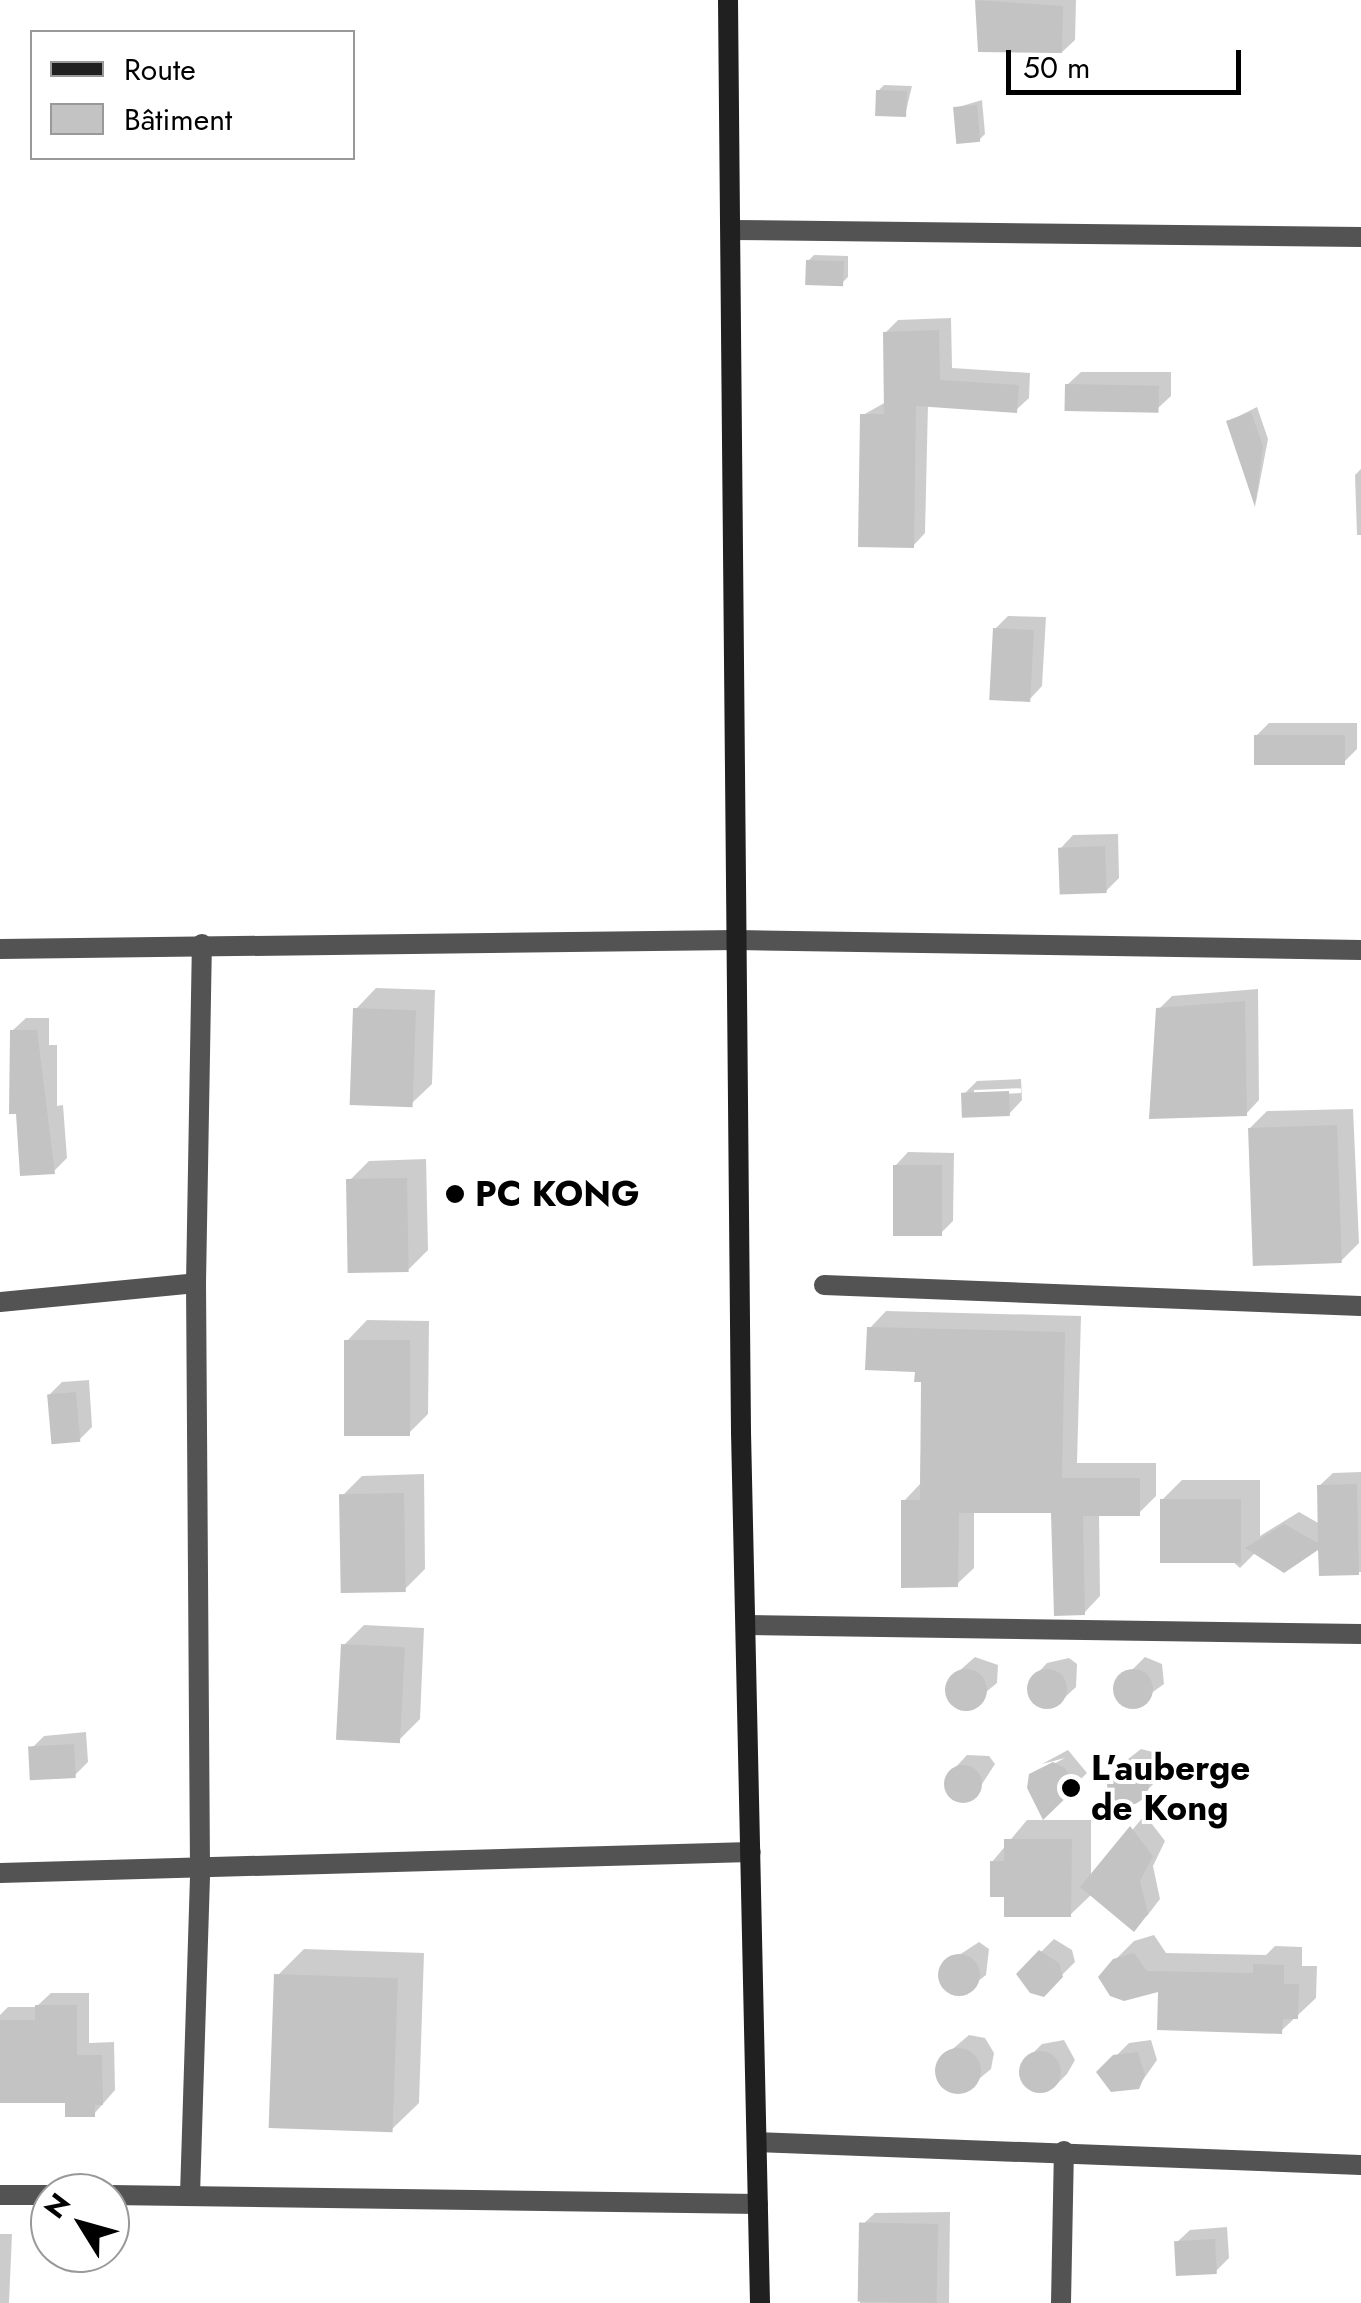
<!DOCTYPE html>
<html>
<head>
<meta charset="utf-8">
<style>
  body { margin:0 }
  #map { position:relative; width:1361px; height:2303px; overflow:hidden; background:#fff; font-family:Jost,sans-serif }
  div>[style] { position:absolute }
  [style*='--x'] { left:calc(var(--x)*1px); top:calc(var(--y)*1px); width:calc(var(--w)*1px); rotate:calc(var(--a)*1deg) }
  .shadow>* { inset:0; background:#0003 }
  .building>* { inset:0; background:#c3c3c3; transform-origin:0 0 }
  .round { border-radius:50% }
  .minor>* { height:20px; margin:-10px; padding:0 10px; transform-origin:10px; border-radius:10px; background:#535353 }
  .secondary>* { height:20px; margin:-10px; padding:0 10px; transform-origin:10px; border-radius:10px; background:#202020 }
  .dots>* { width:28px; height:28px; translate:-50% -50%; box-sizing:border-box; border:5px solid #fff; border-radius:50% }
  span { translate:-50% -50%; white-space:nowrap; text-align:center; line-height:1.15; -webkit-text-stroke:8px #fff; paint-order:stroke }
  .poi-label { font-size:35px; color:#000; font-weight:700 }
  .left { translate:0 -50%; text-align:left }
  .legend { position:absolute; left:30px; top:30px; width:325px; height:130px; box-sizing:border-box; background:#fff; border:2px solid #999; margin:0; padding:12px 18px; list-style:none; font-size:30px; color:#000 }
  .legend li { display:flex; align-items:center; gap:20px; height:50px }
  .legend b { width:50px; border:2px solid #999 }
  .north { position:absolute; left:30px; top:2173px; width:100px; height:100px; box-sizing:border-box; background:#fff; border:2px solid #999; border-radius:50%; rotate:307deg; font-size:28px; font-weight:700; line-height:40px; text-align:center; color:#000 }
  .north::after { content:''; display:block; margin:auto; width:35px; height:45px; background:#000; clip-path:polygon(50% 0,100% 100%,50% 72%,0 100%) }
  .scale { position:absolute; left:1006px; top:50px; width:235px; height:45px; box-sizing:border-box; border:5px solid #000; border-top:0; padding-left:12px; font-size:30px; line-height:35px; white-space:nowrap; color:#000; -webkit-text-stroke:8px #fff; paint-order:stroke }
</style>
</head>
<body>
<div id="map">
  <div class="shadow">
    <i style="clip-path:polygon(978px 0,1076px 0,1075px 40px,1061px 53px,980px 50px)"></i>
    <i style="clip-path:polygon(884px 85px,912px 86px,905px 115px,878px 91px)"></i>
    <i style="clip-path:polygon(982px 100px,985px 134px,979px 140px,955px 108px)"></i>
    <i style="clip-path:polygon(814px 255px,848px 256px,848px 277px,842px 283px,808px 261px)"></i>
    <i style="clip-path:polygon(951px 318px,952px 368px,1030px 373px,1029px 398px,1016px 410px,928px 404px,925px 533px,913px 546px,863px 415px,886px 402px,885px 333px,898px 320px)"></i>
    <i style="clip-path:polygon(1081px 372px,1171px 372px,1171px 396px,1157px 409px,1067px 385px)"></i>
    <i style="clip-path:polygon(1257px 407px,1268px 439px,1256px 502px,1229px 421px)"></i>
    <i style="clip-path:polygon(1361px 469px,1361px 535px,1357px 535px,1355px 475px)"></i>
    <i style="clip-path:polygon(1008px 616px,1046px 617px,1042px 686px,1029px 700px,995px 629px)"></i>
    <i style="clip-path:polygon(1269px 723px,1357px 723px,1357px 749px,1344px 762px,1256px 736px)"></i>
    <i style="clip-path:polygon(1118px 834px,1119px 878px,1106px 891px,1060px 849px,1073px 835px)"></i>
    <i style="clip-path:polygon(376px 988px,435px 990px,432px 1084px,411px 1104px,356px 1009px)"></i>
    <i style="clip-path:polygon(1258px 989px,1259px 1100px,1246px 1114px,1159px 1009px,1172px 996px)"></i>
    <i style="clip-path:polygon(26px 1018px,49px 1018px,49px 1045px,57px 1045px,57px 1106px,63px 1105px,67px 1158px,54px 1171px,12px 1031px)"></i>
    <i style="clip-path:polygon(evenodd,1021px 1079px,1022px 1100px,1009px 1114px,964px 1094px,977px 1081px,1021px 1079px,1021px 1088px,1021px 1093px,974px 1095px,974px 1090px,1021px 1088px)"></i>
    <i style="clip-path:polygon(1353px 1109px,1359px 1243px,1342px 1260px,1250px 1128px,1267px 1111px)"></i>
    <i style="clip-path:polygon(908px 1152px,954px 1153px,953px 1221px,940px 1234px,895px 1166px)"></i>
    <i style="clip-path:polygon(426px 1159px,428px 1250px,408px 1270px,349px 1181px,369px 1161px)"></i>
    <i style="clip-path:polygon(886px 1311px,1081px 1316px,1077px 1463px,1156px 1463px,1156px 1496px,1139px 1513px,1099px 1513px,1100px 1596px,1084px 1613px,1053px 1511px,974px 1510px,974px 1568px,957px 1584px,904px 1501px,920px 1484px,923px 1380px,870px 1328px)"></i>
    <i style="clip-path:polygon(367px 1320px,429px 1321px,428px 1414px,408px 1434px,347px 1341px)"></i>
    <i style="clip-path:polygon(89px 1380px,92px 1427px,79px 1440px,49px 1395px,62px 1382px)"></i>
    <i style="clip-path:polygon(1361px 1472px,1361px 1572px,1321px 1573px,1321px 1545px,1256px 1552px,1240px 1568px,1162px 1500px,1182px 1480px,1260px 1480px,1260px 1536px,1299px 1512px,1320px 1524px,1319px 1486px,1333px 1473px)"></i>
    <i style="clip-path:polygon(424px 1474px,425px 1569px,405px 1589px,342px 1496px,362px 1476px)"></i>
    <i style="clip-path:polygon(364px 1625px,424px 1628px,420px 1719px,400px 1739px,344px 1645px)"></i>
    <i style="clip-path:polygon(975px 1657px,998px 1665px,997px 1683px,964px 1710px,947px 1693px,950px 1679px)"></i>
    <i style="clip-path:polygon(1145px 1657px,1162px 1664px,1164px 1684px,1132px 1707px,1116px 1695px,1116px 1686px)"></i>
    <i style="clip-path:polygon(1069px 1658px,1077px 1664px,1076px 1687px,1062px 1700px,1041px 1706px,1029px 1687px,1034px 1677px,1047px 1663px)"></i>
    <i style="clip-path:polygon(86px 1732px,88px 1762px,75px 1775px,31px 1749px,44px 1736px)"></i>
    <i style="clip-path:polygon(1141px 1749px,1153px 1752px,1161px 1776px,1131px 1807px,1113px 1795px,1109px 1783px,1114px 1770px)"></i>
    <i style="clip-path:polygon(1068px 1750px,1087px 1773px,1044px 1815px,1032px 1775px,1065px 1758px,1042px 1764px)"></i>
    <i style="clip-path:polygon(967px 1755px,989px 1756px,995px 1764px,973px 1798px,952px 1798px,947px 1790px,954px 1769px)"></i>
    <i style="clip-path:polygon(1145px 1815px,1165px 1841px,1153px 1866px,1160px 1899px,1147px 1916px,1092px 1894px,1070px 1915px,1007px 1894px,992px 1862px,1027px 1820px,1091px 1820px,1091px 1878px)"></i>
    <i style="clip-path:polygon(1154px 1935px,1166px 1953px,1266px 1955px,1275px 1946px,1302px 1947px,1302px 1966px,1317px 1966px,1316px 1998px,1281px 2031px,1161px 1988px,1114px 1961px,1134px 1941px)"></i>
    <i style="clip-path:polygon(1054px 1939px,1072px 1950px,1075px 1962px,1043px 1994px,1019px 1974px)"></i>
    <i style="clip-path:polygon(979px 1942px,989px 1949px,986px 1975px,960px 1995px,948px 1991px,941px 1967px)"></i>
    <i style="clip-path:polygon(304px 1949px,424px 1953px,419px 2103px,392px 2129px,277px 1976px)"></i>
    <i style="clip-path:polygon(51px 1993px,89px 1993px,89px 2043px,114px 2042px,115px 2090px,94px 2114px,68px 2101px,0 2100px,0 2015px,8px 2007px,36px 2007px)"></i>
    <i style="clip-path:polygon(969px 2035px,985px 2038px,994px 2053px,991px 2069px,962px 2093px,946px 2089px,937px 2075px,941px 2059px)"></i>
    <i style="clip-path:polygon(1064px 2040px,1075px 2060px,1067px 2074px,1053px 2088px,1031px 2088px,1019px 2075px,1028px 2058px,1042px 2044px)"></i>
    <i style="clip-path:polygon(1151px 2040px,1157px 2060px,1138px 2087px,1100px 2072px,1129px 2043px)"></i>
    <i style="clip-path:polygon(950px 2212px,949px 2303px,860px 2303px,861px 2226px,875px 2213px)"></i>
    <i style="clip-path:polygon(1227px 2227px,1229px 2258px,1216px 2271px,1176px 2243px,1190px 2230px)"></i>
    <i style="clip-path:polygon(0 2234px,12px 2234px,9px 2303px,0 2303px)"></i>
  </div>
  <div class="building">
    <i style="clip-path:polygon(975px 0,1063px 6px,1062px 53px,978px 52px)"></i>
    <i style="left:876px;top:90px;width:31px;height:26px;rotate:2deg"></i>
    <i style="left:977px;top:105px;width:37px;height:24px;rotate:85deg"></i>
    <i style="left:806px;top:260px;width:38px;height:25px;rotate:2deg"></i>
    <i style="clip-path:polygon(939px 330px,940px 380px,1019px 385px,1017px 413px,916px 406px,914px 548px,858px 547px,860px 414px,884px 414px,883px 332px)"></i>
    <i style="left:1065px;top:384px;width:94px;height:27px;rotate:1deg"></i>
    <i style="clip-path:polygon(1251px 412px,1263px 446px,1255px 507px,1226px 421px)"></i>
    <i style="left:993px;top:628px;width:41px;height:72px;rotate:3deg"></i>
    <i style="left:1254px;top:735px;width:91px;height:30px"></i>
    <i style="left:1105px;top:846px;width:47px;height:47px;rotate:88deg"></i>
    <i style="clip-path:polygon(1245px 1001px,1247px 1116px,1149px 1119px,1156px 1008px)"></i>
    <i style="left:353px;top:1008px;width:63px;height:97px;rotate:2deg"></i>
    <i style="clip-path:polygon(10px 1030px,37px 1030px,55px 1174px,20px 1176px,16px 1114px,9px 1114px)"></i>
    <i style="left:1009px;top:1091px;width:25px;height:48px;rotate:88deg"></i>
    <i style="left:1337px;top:1125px;width:138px;height:89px;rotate:88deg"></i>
    <i style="left:893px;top:1165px;width:49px;height:71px"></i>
    <i style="left:407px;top:1178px;width:94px;height:61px;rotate:89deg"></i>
    <i style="clip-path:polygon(867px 1327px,1065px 1332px,1062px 1478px,1140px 1478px,1140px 1516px,1083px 1516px,1085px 1615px,1054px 1616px,1051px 1513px,959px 1513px,958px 1587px,901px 1588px,901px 1500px,920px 1500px,921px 1382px,914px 1382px,915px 1372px,865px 1370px)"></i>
    <i style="left:344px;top:1340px;width:66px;height:96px"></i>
    <i style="left:76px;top:1392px;width:50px;height:29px;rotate:85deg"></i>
    <i style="clip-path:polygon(1357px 1484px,1359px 1575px,1319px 1576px,1318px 1550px,1284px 1573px,1245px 1548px,1284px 1524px,1318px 1543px,1317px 1485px)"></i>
    <i style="left:404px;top:1493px;width:99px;height:65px;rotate:89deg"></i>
    <i style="left:1160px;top:1499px;width:81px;height:64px"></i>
    <i style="left:341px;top:1644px;width:64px;height:96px;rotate:3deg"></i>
    <i class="round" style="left:945px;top:1669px;width:42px;height:42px"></i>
    <i class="round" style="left:1027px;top:1669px;width:40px;height:40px"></i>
    <i class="round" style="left:1113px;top:1669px;width:40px;height:40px"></i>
    <i style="left:74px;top:1744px;width:34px;height:46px;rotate:87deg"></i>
    <i style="clip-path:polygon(1053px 1762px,1065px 1768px,1076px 1788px,1043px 1820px,1027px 1788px,1029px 1774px)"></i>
    <i class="round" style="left:1107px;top:1763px;width:42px;height:42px"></i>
    <i class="round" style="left:944px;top:1765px;width:38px;height:38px"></i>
    <i style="clip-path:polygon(1130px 1826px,1153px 1856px,1140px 1881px,1148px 1914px,1134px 1932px,1080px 1887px)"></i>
    <i style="clip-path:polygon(1004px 1839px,1072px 1839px,1071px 1917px,1004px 1917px,1004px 1897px,990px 1897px,990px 1861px,1004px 1861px)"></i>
    <i style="clip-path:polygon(1039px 1950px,1059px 1963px,1063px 1977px,1044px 1997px,1030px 1993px,1016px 1974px)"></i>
    <i style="clip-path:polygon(1134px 1953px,1147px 1971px,1253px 1973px,1253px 1964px,1284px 1965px,1284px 1984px,1299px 1984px,1298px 2019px,1283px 2019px,1282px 2034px,1157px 2030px,1158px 1992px,1124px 2001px,1110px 1996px,1098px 1977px,1113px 1959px)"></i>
    <i class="round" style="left:938px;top:1954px;width:42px;height:42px"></i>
    <i style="left:274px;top:1974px;width:124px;height:154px;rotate:2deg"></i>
    <i style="clip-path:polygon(35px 2005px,77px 2005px,77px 2055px,102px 2055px,103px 2105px,95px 2105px,95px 2117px,65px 2117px,65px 2103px,0 2103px,0 2020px,35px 2020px)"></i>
    <i class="round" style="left:935px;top:2048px;width:46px;height:46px"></i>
    <i class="round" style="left:1019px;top:2051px;width:42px;height:42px"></i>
    <i style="clip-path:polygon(1138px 2052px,1145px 2075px,1139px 2089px,1111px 2092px,1096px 2072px,1113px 2055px)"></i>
    <i style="left:938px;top:2224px;width:79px;height:79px;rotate:91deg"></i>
    <i style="left:1215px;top:2239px;width:35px;height:41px;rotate:87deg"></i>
  </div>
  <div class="minor">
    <i style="--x:732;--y:230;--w:629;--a:0.64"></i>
    <i style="--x:0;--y:949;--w:737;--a:-0.7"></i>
    <i style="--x:737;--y:940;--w:624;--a:0.92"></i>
    <i style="--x:824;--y:1285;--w:537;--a:2.24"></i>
    <i style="--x:0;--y:1302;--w:197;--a:-5.5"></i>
    <i style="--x:746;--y:1625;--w:615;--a:0.84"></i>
    <i style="--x:0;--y:1873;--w:751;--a:-1.6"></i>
    <i style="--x:757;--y:2142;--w:604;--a:2.18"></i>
    <i style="--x:0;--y:2195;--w:50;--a:0"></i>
    <i style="--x:110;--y:2195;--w:648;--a:0.8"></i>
    <i style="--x:190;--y:2195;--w:326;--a:-88.2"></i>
    <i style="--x:200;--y:1869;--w:586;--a:-90.39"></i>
    <i style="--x:196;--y:1283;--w:339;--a:-89"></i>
    <i style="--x:1061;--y:2303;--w:152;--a:-88.9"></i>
  </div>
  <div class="secondary">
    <i style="--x:728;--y:0;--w:1432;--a:89.48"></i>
    <i style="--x:741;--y:1432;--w:871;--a:88.75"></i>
  </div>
  <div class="dots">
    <i style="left:455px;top:1194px;background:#000"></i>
    <i style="left:1071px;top:1788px;background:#000"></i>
  </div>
  <div class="poi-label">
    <span class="left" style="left:475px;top:1194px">PC KONG</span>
    <span class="left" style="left:1091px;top:1788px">L’auberge<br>de Kong</span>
  </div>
  <ul class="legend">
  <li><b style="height:12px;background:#202020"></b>Route</li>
  <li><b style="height:28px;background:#c3c3c3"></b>Bâtiment</li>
  </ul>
  <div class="north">N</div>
  <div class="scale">50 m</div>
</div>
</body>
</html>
